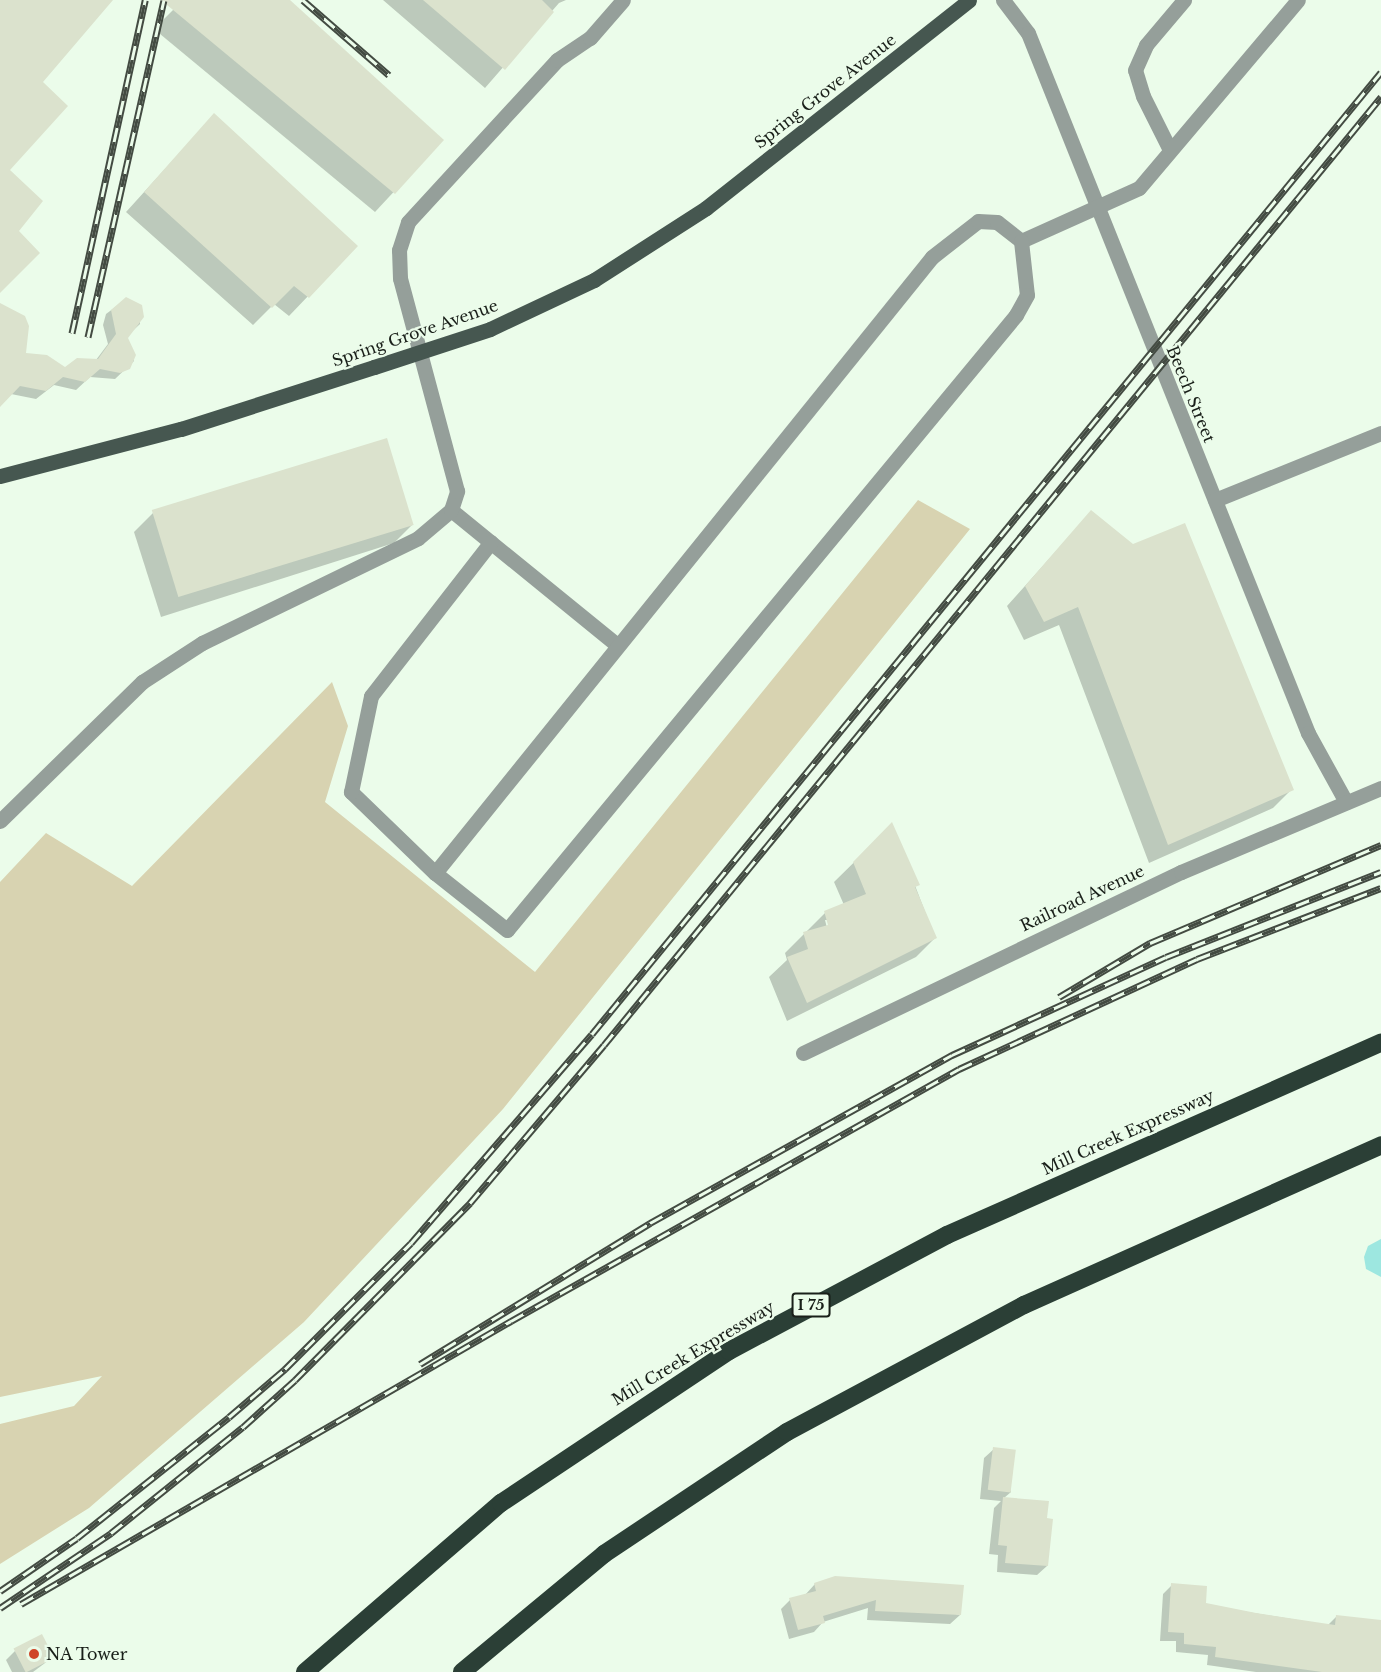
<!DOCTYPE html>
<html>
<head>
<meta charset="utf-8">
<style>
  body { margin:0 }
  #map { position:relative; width:1381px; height:1672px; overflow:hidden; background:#ebfcea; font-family:"Libre Baskerville",serif }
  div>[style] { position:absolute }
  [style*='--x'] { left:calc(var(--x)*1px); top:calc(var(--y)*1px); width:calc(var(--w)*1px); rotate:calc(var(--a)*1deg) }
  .green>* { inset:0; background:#d8d3b1 }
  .water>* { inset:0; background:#9de7e0 }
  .shadow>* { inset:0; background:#0003 }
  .building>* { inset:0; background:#dbe2cd; transform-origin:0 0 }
  .minor>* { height:15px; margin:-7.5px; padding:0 7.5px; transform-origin:7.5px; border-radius:7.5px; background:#959f9a }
  .major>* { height:15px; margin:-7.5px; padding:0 7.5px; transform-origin:7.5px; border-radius:7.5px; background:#465750 }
  .highway>* { height:18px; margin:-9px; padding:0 9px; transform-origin:9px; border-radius:9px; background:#2b3f36 }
  .rail>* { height:7px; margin-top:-3.5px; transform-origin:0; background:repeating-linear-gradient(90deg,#ebfcea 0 14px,#434b42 0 28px); box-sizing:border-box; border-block:2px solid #434b42 }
  .dots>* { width:16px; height:16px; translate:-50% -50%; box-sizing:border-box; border:3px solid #ebfcea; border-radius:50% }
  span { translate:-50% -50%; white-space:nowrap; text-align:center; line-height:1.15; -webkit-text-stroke:4.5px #ebfcea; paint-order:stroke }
  .shield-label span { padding:2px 4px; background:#ebfcea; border:2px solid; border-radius:4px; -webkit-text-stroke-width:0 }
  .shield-label { font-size:15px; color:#191f19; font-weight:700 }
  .street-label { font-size:16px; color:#191f19 }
  .poi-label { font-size:16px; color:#191f19 }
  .left { translate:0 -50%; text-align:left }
</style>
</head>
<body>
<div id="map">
  <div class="green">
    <i style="clip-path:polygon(918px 500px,970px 529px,503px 1109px,304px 1322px,89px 1508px,0 1564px,0 1424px,74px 1406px,102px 1376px,0 1397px,0 882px,46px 833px,132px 886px,332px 682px,348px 726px,325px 802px,535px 972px)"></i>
  </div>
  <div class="water">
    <i style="clip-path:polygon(1381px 1239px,1381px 1277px,1366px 1269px,1364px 1257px,1368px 1246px)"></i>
  </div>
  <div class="shadow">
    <i style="clip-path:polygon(183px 0,288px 0,442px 140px,375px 212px,154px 29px)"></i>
    <i style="clip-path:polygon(383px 0,566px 0,559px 3px,485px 88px)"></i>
    <i style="clip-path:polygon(214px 115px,356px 246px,289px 316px,274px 304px,253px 325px,126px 212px)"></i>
    <i style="clip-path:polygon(126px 299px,140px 306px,140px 324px,126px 337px,134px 361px,115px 379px,90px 377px,76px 390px,54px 385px,36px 399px,11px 394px,0 405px,0 310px,25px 355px,65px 368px,96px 360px,108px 344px,103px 325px,106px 314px)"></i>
    <i style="clip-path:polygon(1091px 512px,1292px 789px,1273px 808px,1149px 863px,1059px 625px,1024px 640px,1007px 606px)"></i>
    <i style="clip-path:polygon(153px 513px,413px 524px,394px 543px,161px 617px,134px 532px)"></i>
    <i style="clip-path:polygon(evenodd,892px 825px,935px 938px,916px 957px,787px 1021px,769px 977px,787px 960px,785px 953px,825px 913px,844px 905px,834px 882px,892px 825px,825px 920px,828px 920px,828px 932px,825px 920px)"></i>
    <i style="clip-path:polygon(994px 1449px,1011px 1492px,1004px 1498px,1045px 1520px,1047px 1566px,1037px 1575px,997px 1572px,998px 1555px,989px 1554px,994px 1508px,1001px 1501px,980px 1499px,984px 1458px)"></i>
    <i style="clip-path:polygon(815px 1584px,960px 1615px,950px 1624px,867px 1620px,868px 1608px,823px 1622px,814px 1632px,789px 1639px,781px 1609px,790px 1600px,805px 1595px)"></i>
    <i style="clip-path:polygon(1172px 1585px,1205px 1605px,1328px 1625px,1336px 1617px,1381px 1621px,1381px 1672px,1256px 1672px,1207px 1665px,1208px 1655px,1176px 1652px,1176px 1641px,1160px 1641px,1163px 1594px)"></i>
    <i style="clip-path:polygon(15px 1651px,53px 1657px,33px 1672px,12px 1672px,6px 1660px)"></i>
  </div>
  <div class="building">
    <i style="clip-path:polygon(0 0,113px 0,43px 82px,68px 106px,10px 170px,43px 201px,19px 231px,40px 253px,0 293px)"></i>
    <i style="clip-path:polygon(161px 0,290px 0,444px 140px,395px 194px)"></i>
    <i style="clip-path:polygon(423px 0,542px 0,554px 12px,505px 70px)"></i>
    <i style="clip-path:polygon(214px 113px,358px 246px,309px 298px,294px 286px,272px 308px,144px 192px)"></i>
    <i style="clip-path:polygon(126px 297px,142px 305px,144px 317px,128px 338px,136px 355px,130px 369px,120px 373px,100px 369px,85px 382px,63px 377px,46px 391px,20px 386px,0 407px,0 303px,25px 316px,29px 326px,26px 353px,47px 355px,65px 367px,77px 358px,98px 359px,116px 334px,111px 310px)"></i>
    <i style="left:387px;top:438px;width:91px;height:246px;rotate:73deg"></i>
    <i style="clip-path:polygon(1091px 510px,1133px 544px,1185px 523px,1294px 790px,1168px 845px,1078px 607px,1044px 622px,1025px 586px)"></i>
    <i style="clip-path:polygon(892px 822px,920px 885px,915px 887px,937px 938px,807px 1003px,787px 957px,808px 949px,803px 932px,828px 925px,824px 911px,866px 894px,853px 862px)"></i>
    <i style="left:993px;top:1447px;width:23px;height:43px;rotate:7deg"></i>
    <i style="clip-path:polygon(1003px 1497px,1049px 1501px,1047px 1518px,1053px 1519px,1048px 1566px,1005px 1563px,1007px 1546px,998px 1545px)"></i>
    <i style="clip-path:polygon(835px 1576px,964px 1585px,961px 1615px,875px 1611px,876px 1600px,823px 1616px,825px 1623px,798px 1630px,789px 1598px,816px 1591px,814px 1583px)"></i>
    <i style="clip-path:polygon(1171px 1583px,1207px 1586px,1206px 1603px,1256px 1613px,1335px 1625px,1336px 1615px,1381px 1620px,1381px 1672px,1322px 1672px,1215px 1657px,1216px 1647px,1184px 1644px,1184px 1633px,1168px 1632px)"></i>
    <i style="left:42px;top:1634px;width:27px;height:32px;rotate:63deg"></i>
  </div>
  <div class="minor">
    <i style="--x:1003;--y:0;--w:41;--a:52.9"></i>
    <i style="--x:1028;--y:33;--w:754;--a:68.2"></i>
    <i style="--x:1308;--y:733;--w:79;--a:61.2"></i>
    <i style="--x:1170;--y:150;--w:60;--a:-116.6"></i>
    <i style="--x:1143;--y:96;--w:27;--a:-107"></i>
    <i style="--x:1135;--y:70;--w:27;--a:-66"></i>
    <i style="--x:1146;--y:45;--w:59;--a:-49.8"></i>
    <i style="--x:1021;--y:241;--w:129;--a:-24.2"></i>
    <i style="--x:1139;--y:188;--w:246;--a:-49.8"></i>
    <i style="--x:1215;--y:500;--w:179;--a:-22"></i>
    <i style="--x:451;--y:510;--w:213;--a:39.1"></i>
    <i style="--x:0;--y:821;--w:199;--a:-44.4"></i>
    <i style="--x:142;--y:682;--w:72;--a:-33"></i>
    <i style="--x:202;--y:643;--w:240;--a:-25.9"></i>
    <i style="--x:418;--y:538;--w:43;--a:-40.3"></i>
    <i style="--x:451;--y:510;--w:20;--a:-72"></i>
    <i style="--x:457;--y:491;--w:220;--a:-105"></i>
    <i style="--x:400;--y:278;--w:28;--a:-92"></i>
    <i style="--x:399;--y:250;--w:29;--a:-72"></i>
    <i style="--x:408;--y:222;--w:220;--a:-47.4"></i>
    <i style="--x:557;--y:60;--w:40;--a:-34"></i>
    <i style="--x:590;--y:38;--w:50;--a:-49"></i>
    <i style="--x:435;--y:873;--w:791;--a:-51.1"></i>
    <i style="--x:932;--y:257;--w:58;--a:-38"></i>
    <i style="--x:978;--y:221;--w:19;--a:3"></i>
    <i style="--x:997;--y:222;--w:31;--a:38"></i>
    <i style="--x:1021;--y:241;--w:54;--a:83.7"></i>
    <i style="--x:1027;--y:295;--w:23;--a:119"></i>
    <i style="--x:1016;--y:315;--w:798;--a:129.61"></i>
    <i style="--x:507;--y:930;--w:92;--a:-141.6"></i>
    <i style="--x:435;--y:873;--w:117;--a:-136"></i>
    <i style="--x:351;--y:792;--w:98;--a:-78.2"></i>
    <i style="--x:371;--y:696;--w:195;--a:-52.1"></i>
    <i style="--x:803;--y:1053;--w:419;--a:-25.6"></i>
    <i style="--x:1181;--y:872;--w:217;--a:-22.8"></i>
  </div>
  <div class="major">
    <i style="--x:0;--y:476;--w:187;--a:-14.6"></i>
    <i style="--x:181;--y:429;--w:203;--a:-17.8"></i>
    <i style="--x:374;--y:367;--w:122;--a:-18.1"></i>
    <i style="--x:490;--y:329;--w:115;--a:-25.2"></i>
    <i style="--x:594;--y:280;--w:133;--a:-32.7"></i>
    <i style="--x:706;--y:208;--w:335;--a:-38.3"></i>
  </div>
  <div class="highway">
    <i style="--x:305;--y:1672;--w:259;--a:-40.8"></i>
    <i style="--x:501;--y:1503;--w:274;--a:-33.7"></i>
    <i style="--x:729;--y:1351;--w:247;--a:-28"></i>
    <i style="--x:947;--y:1235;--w:475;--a:-23.9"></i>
    <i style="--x:462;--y:1672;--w:185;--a:-39.7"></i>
    <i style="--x:604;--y:1554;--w:220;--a:-33.7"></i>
    <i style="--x:787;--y:1432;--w:269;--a:-28.2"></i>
    <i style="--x:1024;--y:1305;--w:391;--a:-24.1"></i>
  </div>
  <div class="rail">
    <i style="--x:303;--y:0;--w:114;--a:41.1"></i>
    <i style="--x:72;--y:333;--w:341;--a:-77.6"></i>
    <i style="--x:88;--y:337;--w:345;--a:-77.3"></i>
    <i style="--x:1059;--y:997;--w:106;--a:-30.7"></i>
    <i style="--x:1150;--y:943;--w:251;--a:-23"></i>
    <i style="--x:420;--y:1364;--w:270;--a:-31.5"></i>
    <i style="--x:650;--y:1223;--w:346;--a:-29.1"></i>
    <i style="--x:952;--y:1055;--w:235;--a:-24.6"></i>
    <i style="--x:1166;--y:957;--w:231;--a:-21.6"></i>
    <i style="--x:0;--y:1591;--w:93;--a:-34.5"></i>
    <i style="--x:77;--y:1538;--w:194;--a:-38.5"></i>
    <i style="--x:229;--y:1417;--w:74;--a:-40.6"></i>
    <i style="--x:285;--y:1369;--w:178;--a:-45"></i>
    <i style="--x:411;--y:1243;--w:276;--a:-49.1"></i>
    <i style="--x:592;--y:1034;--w:1244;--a:-50.64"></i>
    <i style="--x:21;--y:1604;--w:566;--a:-30.01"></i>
    <i style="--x:511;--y:1321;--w:514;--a:-29.36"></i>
    <i style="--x:959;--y:1069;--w:262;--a:-24.8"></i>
    <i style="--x:1197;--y:959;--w:197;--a:-21.1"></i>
    <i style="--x:0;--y:1608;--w:134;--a:-34"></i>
    <i style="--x:111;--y:1533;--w:169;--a:-38.8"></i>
    <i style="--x:243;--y:1427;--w:70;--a:-42.1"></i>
    <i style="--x:295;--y:1380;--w:249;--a:-45.3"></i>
    <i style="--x:470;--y:1203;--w:207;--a:-49.7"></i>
    <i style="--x:604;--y:1045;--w:1226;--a:-50.66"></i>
  </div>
  <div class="dots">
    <i style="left:34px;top:1654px;background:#cf4528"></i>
  </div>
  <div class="shield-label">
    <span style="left:811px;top:1305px">I 75</span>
  </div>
  <div class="street-label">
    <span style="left:825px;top:91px;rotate:-38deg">Spring Grove Avenue</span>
    <span style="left:415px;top:333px;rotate:-19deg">Spring Grove Avenue</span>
    <span style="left:1191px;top:394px;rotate:68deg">Beech Street</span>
    <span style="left:1082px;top:898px;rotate:-25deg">Railroad Avenue</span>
    <span style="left:1128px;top:1132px;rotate:-24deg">Mill Creek Expressway</span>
    <span style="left:693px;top:1353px;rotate:-31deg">Mill Creek Expressway</span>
  </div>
  <div class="poi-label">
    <span class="left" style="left:46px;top:1654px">NA Tower</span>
  </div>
</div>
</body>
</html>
